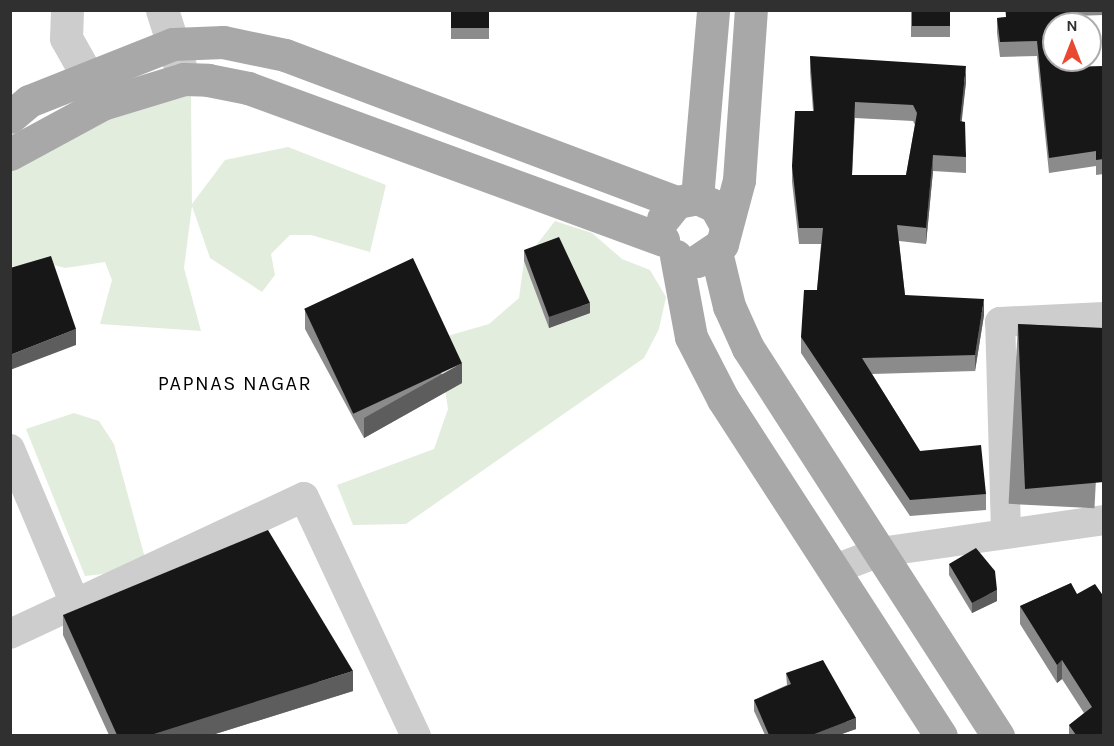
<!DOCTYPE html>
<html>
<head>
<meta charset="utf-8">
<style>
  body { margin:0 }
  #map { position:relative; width:1114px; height:746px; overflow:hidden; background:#fff; font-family:Karla,sans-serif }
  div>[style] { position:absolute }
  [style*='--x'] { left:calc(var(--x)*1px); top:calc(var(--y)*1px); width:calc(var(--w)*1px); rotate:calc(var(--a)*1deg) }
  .green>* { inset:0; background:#e3edde }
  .minor>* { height:30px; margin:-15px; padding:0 15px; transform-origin:15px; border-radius:15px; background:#cdcdcd }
  .tertiary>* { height:33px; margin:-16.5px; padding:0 16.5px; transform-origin:16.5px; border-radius:16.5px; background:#cdcdcd }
  .primary>* { height:33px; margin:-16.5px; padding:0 16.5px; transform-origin:16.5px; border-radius:16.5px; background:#a8a8a8 }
  .wall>* { inset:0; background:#8b8b8b; transform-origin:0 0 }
  .shaded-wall>* { inset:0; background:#5d5d5d }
  .building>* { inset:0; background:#171717; transform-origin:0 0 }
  span { translate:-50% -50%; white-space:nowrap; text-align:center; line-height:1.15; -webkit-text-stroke:6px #fff; paint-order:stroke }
  .neighbourhood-label { font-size:20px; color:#000; letter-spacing:1.5px }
  .frame { position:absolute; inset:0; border:12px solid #303030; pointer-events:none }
  .north { position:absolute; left:1042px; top:12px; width:60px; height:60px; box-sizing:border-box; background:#fff; border:2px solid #acacac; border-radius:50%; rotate:0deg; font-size:16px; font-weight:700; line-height:24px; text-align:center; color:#303030 }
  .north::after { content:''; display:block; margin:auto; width:21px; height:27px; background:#e94931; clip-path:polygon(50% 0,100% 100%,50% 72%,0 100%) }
</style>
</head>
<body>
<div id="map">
  <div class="green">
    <i style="clip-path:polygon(191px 94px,192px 204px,225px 160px,288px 147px,386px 185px,370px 252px,311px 235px,290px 235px,271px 254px,275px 275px,262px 292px,210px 258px,192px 206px,184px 268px,201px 331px,100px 324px,112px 280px,105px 262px,65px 268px,39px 261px,11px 267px,11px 163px,74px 124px)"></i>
    <i style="clip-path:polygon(555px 221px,592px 233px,622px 259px,650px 270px,666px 297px,659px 329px,644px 358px,406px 524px,353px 525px,337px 485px,434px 449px,448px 409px,439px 352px,444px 337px,489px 324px,519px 298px,524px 261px)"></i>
    <i style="clip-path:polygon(74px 413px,99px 421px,114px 444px,148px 569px,85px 576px,26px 429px)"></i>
  </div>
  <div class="minor">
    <i style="--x:10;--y:449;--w:168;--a:67.2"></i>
    <i style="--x:1006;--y:532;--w:210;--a:-91.6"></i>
    <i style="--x:1000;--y:322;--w:104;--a:-2.8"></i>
    <i style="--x:835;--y:569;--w:48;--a:-20.7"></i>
    <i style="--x:880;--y:552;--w:226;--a:-8.1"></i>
    <i style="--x:10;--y:634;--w:324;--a:-25"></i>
    <i style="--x:304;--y:497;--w:264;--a:64.9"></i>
  </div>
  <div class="tertiary">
    <i style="--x:67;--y:10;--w:28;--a:92"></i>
    <i style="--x:66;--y:38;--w:73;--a:60.6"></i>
    <i style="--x:162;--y:10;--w:72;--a:72.3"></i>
  </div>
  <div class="primary">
    <i style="--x:10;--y:117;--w:25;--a:-40"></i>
    <i style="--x:29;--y:101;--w:155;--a:-21.6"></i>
    <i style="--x:173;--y:44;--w:50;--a:-2.3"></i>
    <i style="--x:223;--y:42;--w:63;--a:11.8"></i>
    <i style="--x:285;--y:55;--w:419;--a:20.6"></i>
    <i style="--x:10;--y:154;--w:105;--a:-28.5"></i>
    <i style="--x:102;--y:104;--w:86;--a:-17"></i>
    <i style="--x:184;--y:79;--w:24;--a:2"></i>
    <i style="--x:208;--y:80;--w:41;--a:11.3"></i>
    <i style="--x:248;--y:88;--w:442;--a:20.1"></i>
    <i style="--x:697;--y:198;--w:189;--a:-85.1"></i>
    <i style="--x:663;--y:219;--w:22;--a:-51"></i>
    <i style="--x:677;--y:202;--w:20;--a:-11"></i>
    <i style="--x:697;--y:198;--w:20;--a:24"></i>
    <i style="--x:715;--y:206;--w:21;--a:61"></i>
    <i style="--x:716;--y:252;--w:56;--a:76.5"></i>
    <i style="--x:729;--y:306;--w:46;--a:65.7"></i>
    <i style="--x:748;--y:348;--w:462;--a:57.2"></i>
    <i style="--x:676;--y:256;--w:82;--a:79.5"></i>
    <i style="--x:691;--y:337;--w:70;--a:62.7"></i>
    <i style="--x:723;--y:399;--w:401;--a:57.1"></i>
    <i style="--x:697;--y:261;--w:30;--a:-34"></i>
    <i style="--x:722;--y:244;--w:66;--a:-75.1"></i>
    <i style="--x:739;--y:180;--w:170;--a:-86"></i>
  </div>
  <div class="wall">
    <i style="left:451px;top:10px;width:38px;height:29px"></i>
    <i style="left:911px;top:10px;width:39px;height:27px"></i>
    <i style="clip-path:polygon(1005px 10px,1104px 10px,1104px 15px,1073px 16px,1075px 67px,1104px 66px,1104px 174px,1096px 175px,1096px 166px,1049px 173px,1037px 56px,1000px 57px,997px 33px,997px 18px,1006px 17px)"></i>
    <i style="clip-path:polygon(evenodd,810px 56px,966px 82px,961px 121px,966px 157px,966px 173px,933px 171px,926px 244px,899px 241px,905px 295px,984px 315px,975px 371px,872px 374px,920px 451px,986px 494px,986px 510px,910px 516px,801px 353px,801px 337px,817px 290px,821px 244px,799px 244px,792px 182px,792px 166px,813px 111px,810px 72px,810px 56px,855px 118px,913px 121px,915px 125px,906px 175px,852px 175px,855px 118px)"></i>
    <i style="clip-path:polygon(524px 250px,590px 313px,549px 328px,524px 261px)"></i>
    <i style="clip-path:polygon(305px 310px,462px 383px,364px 438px,305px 329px)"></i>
    <i style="left:1018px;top:324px;width:86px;height:180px;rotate:3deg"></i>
    <i style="clip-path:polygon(949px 564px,997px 601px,972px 613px,949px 575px)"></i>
    <i style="clip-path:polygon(1071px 583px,1104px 735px,1069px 735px,1069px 725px,1084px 713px,1062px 679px,1057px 683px,1020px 624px,1020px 606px)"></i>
    <i style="clip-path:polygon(63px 615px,353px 691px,212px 735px,109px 735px,63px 635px)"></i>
    <i style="clip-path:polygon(786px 673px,856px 729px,839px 735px,765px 735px,754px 711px,754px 700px,787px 685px)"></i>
  </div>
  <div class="shaded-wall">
    <i style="clip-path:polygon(966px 66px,966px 82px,960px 137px,960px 121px)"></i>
    <i style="clip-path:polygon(933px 155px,933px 171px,926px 244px,926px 228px)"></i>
    <i style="clip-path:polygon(984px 299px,984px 315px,975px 371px,975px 355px)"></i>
    <i style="clip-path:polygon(590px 303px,590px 313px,549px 328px,549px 317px)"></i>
    <i style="clip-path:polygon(76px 329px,76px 345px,10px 370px,10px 355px)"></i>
    <i style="clip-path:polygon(462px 363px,462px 383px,364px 438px,364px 418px)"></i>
    <i style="clip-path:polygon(997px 590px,997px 601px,972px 613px,972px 603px)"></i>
    <i style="clip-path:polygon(1062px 660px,1062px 679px,1057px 683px,1057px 665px)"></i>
    <i style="clip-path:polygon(353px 671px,353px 691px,212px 735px,151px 735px)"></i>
    <i style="clip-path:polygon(856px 718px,856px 729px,839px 735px,812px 735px)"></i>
  </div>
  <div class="building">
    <i style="left:451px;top:10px;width:38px;height:18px"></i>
    <i style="left:912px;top:10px;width:38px;height:16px"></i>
    <i style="clip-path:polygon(1006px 10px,1073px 10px,1073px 24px,1054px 24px,1054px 60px,1074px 60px,1075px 67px,1104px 66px,1104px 159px,1096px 160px,1096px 151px,1049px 158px,1037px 41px,1000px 42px,997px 18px,1006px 17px)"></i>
    <i style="clip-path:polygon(evenodd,810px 56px,966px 66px,960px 121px,965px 122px,966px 157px,933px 155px,926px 228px,897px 225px,905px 295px,984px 299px,975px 355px,862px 358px,920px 451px,981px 445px,986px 494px,910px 500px,801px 337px,804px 290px,817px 290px,823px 228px,799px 228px,792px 166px,795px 111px,814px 111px,810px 56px,855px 102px,913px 105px,917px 113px,906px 175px,852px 175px,855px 102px)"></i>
    <i style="clip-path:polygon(559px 237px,590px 303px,549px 317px,524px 250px)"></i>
    <i style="clip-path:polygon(51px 256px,76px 329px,10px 355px,10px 268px)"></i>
    <i style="left:413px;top:258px;width:116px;height:120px;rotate:65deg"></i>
    <i style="clip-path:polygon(1018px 324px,1104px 328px,1104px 482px,1025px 489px)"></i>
    <i style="clip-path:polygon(268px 530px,353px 671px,151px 735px,117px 735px,63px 615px)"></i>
    <i style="clip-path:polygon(976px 548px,995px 571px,997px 590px,972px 603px,949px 564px)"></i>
    <i style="clip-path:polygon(1071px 583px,1077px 594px,1095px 584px,1104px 597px,1104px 735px,1076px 735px,1069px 725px,1092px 707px,1062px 660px,1057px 665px,1020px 606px)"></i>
    <i style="clip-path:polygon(823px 660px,856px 718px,812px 735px,769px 735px,754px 700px,791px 684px,786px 673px)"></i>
  </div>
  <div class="neighbourhood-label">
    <span style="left:235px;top:383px">PAPNAS NAGAR</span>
  </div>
  <div class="frame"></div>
  <div class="north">N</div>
</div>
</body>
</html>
